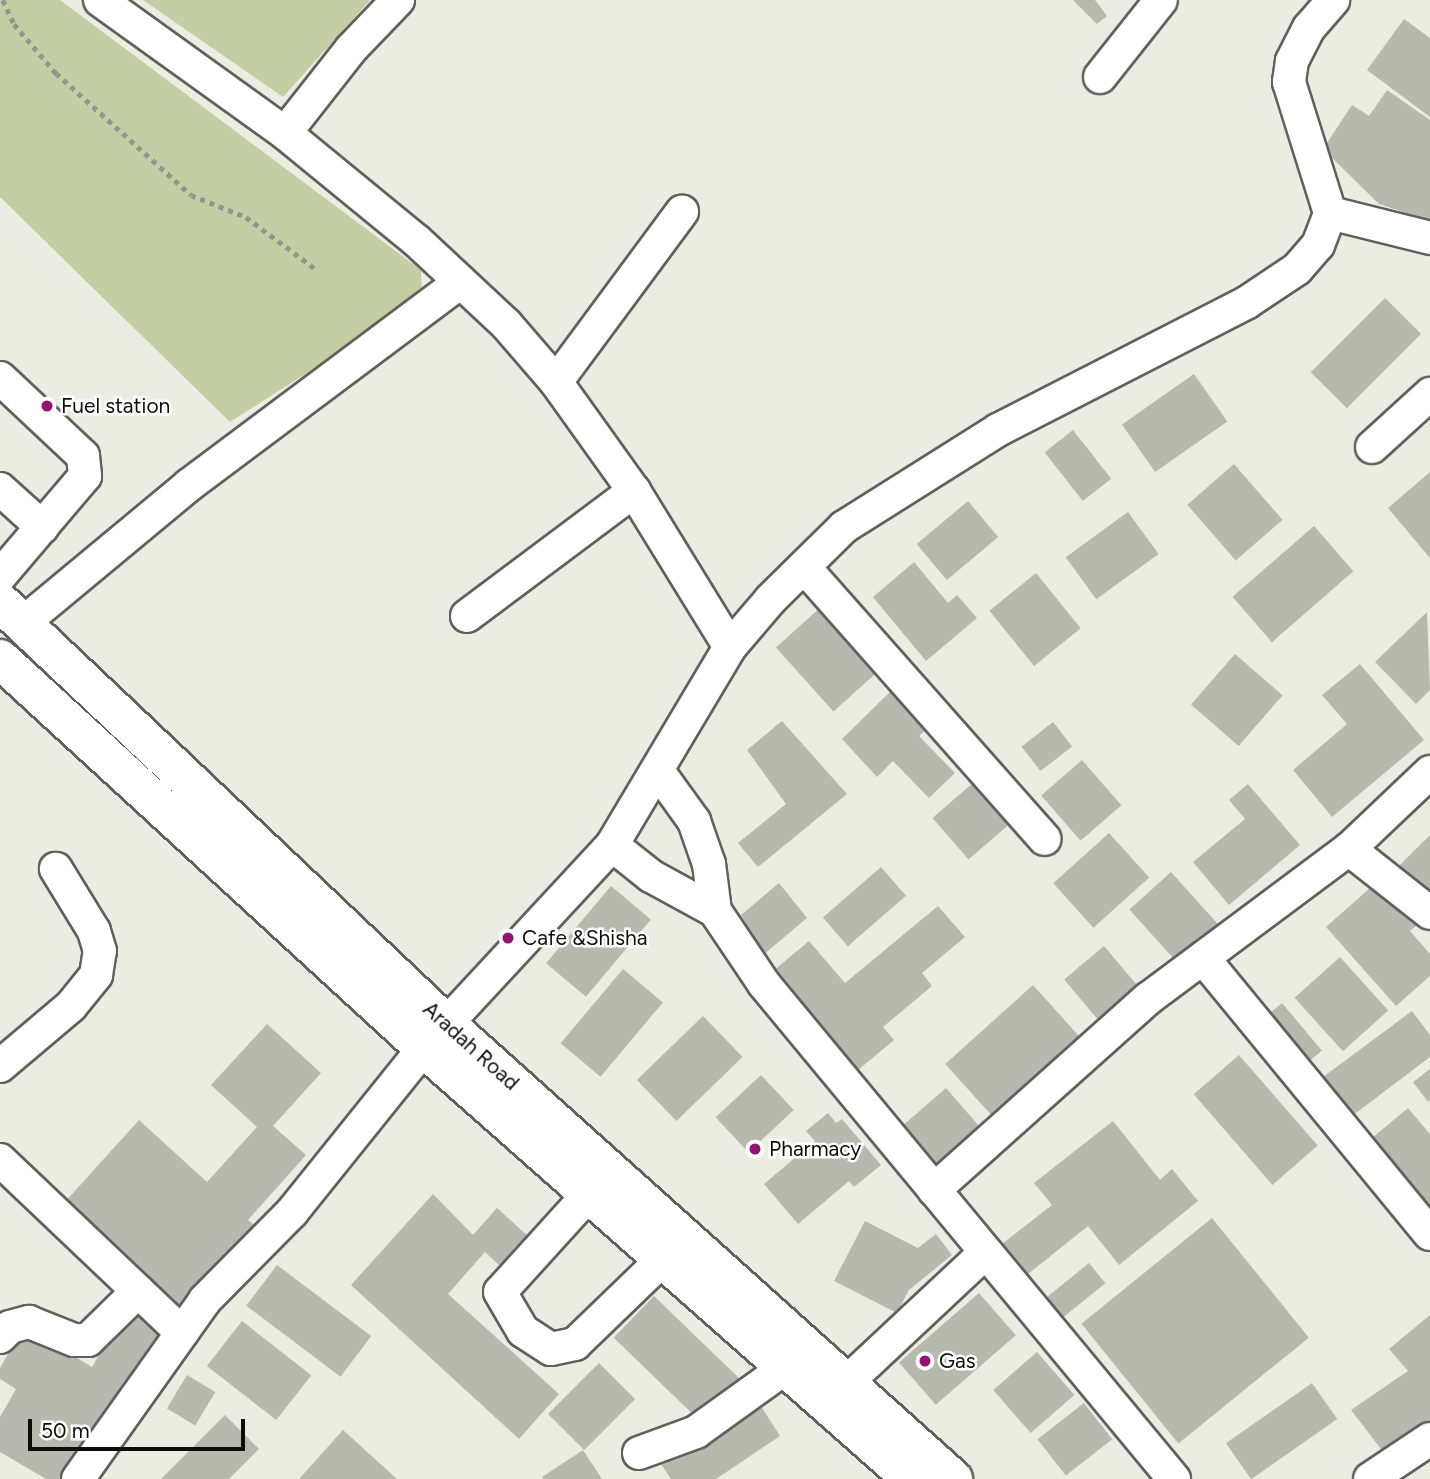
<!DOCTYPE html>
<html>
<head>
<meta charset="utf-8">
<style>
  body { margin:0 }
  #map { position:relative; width:1430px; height:1479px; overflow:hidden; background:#ebede3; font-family:Figtree,sans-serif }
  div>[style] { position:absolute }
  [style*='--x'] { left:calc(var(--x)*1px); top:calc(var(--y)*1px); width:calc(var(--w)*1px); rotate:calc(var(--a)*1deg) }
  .green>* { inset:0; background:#c5cda4 }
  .building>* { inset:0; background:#b7b9af; transform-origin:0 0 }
  .path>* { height:4.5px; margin-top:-2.25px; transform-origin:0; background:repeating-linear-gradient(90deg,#93958e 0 5px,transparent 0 10px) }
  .roads { filter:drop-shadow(2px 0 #60625a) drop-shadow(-2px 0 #60625a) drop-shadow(0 2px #60625a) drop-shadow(0 -2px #60625a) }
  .minor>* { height:32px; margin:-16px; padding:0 16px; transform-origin:16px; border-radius:16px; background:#fff }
  .major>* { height:38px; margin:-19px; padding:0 19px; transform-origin:19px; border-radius:19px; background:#fff }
  .dots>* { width:19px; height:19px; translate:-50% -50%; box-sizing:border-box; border:4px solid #fff; border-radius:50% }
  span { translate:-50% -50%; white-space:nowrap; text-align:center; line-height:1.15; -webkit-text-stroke:5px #fff; paint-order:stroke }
  .poi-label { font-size:21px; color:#0d0e0b }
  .left { translate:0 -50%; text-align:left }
  .street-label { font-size:21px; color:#0d0e0b }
  .scale { position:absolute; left:28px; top:1419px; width:217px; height:32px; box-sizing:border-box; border:4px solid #0d0e0b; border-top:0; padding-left:9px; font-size:21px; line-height:24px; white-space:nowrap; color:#0d0e0b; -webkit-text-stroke:5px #fff; paint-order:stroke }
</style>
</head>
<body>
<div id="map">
  <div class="green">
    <i style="clip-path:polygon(0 0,60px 0,421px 270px,422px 299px,230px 422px,0 197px)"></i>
    <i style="clip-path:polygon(143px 0,370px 0,283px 97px)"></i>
  </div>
  <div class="building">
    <i style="clip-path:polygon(1073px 0,1095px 0,1107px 16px,1097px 24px)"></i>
    <i style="clip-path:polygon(1404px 19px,1430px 38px,1430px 117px,1367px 70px)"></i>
    <i style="clip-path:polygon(1387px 90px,1430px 120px,1430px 221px,1379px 204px,1323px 149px,1352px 105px,1369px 116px)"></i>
    <i style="left:1385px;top:298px;width:51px;height:105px;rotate:45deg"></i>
    <i style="left:1194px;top:374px;width:58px;height:88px;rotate:55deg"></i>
    <i style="left:1073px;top:430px;width:62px;height:36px;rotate:52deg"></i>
    <i style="left:1234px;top:464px;width:74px;height:62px;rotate:49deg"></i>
    <i style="clip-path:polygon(1430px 472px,1430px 558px,1388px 508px)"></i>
    <i style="left:968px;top:501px;width:47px;height:67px;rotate:50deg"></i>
    <i style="left:1128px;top:512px;width:52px;height:77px;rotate:54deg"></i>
    <i style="left:1314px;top:526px;width:60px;height:108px;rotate:49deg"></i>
    <i style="clip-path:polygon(914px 562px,948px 603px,957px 595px,977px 618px,926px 661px,873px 597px)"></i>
    <i style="left:1036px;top:573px;width:71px;height:60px;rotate:51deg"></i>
    <i style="left:822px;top:606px;width:86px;height:62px;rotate:48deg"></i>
    <i style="clip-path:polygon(1427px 612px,1430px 690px,1416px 704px,1375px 662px)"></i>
    <i style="left:1235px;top:654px;width:63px;height:67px;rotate:41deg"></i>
    <i style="clip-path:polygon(1360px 664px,1424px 740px,1332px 817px,1293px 770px,1347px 724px,1322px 695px)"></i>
    <i style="clip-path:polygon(892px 690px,928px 728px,919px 736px,955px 773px,929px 798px,893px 761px,877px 777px,842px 739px)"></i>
    <i style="clip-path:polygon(782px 721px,847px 794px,758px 867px,738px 843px,786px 804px,747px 750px)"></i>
    <i style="left:1053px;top:722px;width:31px;height:40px;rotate:52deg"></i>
    <i style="left:1082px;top:760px;width:60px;height:54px;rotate:49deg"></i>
    <i style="left:974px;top:782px;width:55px;height:55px;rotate:49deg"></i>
    <i style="clip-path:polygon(1248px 784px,1300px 845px,1229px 905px,1193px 862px,1245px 819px,1229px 800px)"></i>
    <i style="left:1109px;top:833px;width:60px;height:75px;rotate:48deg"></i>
    <i style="clip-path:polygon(1430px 835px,1430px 897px,1394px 871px)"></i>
    <i style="left:881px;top:867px;width:38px;height:77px;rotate:49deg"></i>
    <i style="left:1171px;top:872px;width:74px;height:56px;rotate:48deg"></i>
    <i style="clip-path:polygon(1379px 880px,1418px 924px,1410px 931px,1430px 954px,1430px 976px,1396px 1006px,1326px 927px)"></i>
    <i style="clip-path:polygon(779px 883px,807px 918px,763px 955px,741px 915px)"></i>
    <i style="left:611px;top:886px;width:52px;height:101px;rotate:40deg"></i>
    <i style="clip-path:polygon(938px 906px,965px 937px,922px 973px,932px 986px,883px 1027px,894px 1040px,851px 1076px,767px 976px,809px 941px,845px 983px)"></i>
    <i style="left:1104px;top:946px;width:54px;height:52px;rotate:50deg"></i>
    <i style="left:1340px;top:957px;width:72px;height:61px;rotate:48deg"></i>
    <i style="left:623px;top:969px;width:52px;height:97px;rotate:40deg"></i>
    <i style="left:1033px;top:985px;width:70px;height:118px;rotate:48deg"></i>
    <i style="left:1282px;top:1003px;width:62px;height:30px;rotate:50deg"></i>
    <i style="clip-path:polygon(1412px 1011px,1430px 1035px,1430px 1057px,1348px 1119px,1319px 1080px)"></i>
    <i style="left:703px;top:1016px;width:57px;height:92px;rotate:46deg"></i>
    <i style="clip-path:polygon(267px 1024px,321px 1073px,273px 1126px,306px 1155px,248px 1220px,254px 1225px,179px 1308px,64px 1203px,139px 1120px,207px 1182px,257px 1127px,211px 1085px)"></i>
    <i style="left:1239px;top:1055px;width:120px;height:60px;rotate:49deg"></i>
    <i style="clip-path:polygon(1430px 1069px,1430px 1100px,1428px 1102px,1413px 1082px)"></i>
    <i style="left:761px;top:1075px;width:48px;height:62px;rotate:47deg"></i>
    <i style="left:946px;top:1088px;width:62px;height:58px;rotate:49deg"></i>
    <i style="clip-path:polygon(1408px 1108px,1430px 1134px,1430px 1218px,1366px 1143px)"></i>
    <i style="clip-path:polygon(828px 1113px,836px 1123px,842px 1119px,881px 1165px,854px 1187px,849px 1181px,798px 1224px,764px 1184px,815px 1141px,806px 1131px)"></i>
    <i style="clip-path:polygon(1113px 1121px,1160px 1180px,1172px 1169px,1198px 1201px,1119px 1265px,1088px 1226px,1023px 1278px,998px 1247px,1052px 1205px,1034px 1183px)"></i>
    <i style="clip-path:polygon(433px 1194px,473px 1235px,497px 1208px,527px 1235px,499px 1265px,485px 1252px,448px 1294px,559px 1394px,519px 1439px,351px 1285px)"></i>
    <i style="left:1212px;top:1218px;width:154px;height:168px;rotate:51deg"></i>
    <i style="clip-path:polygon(865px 1221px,918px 1248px,936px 1234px,952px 1255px,909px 1290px,897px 1313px,834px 1281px)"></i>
    <i style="left:1089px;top:1263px;width:26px;height:65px;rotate:51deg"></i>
    <i style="left:277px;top:1265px;width:118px;height:51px;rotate:37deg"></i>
    <i style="left:979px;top:1293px;width:56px;height:106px;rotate:49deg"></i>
    <i style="left:654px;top:1296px;width:122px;height:58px;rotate:44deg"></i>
    <i style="clip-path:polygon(127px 1307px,163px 1328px,74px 1479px,46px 1479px,0 1452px,0 1417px,16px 1389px,0 1379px,0 1368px,24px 1326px,92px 1367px)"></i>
    <i style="clip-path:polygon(1430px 1315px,1430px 1430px,1391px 1462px,1351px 1410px,1408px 1371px,1389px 1349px)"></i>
    <i style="left:242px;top:1321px;width:88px;height:57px;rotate:38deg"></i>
    <i style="left:1037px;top:1352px;width:57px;height:58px;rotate:49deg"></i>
    <i style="left:599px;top:1363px;width:51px;height:72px;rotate:45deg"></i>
    <i style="left:187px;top:1375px;width:33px;height:39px;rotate:31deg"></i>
    <i style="left:1312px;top:1383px;width:44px;height:105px;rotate:55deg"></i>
    <i style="clip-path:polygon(757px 1400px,780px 1436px,716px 1479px,671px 1479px,661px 1464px)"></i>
    <i style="left:1084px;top:1403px;width:46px;height:59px;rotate:52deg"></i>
    <i style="clip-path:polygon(225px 1415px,259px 1449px,229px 1479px,161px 1479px)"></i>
    <i style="clip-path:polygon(343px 1430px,397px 1479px,299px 1479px)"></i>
    <i style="clip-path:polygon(583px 1450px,602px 1479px,544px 1479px,542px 1477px)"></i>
  </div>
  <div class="path">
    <i style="--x:3;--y:0;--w:26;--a:65"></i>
    <i style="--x:14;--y:24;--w:65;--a:49.4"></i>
    <i style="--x:56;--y:73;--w:182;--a:42.1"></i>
    <i style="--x:191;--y:195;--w:59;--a:21.8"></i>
    <i style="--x:246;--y:217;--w:89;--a:36.7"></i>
  </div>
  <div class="roads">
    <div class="minor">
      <i style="--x:100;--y:0;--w:228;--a:35.7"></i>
      <i style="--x:285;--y:133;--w:171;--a:39.3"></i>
      <i style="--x:417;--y:241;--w:122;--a:43"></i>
      <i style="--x:506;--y:324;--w:77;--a:49.2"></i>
      <i style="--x:556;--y:382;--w:134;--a:54.4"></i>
      <i style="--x:634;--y:491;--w:183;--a:58.4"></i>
      <i style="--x:1100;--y:77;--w:98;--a:-51.6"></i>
      <i style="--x:285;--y:133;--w:107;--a:-51.8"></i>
      <i style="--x:351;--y:49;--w:68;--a:-46.2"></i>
      <i style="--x:1330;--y:213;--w:103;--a:14"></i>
      <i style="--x:0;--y:378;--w:114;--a:43.2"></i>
      <i style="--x:83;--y:456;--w:20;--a:84"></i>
      <i style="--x:85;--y:476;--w:131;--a:130.4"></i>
      <i style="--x:556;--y:382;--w:212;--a:-53.5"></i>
      <i style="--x:1372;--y:447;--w:79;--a:-42.4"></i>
      <i style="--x:0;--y:489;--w:57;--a:42.1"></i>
      <i style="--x:804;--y:567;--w:363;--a:48.5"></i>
      <i style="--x:467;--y:616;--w:209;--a:-36.8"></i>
      <i style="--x:23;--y:623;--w:216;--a:-39.7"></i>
      <i style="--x:189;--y:485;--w:339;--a:-36.8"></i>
      <i style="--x:658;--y:771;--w:62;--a:54.2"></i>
      <i style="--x:694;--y:821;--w:46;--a:70.8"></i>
      <i style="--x:709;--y:864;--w:47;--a:82.7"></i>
      <i style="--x:715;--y:911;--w:88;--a:56.1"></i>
      <i style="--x:764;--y:984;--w:643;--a:50.37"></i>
      <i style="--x:612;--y:845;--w:50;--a:38.5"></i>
      <i style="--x:651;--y:876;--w:73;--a:28.7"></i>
      <i style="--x:1349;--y:849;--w:103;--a:38.3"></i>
      <i style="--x:1203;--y:958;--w:357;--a:50.6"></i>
      <i style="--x:0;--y:1066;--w:93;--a:-40.2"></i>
      <i style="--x:71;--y:1006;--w:40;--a:-51"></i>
      <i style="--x:96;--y:975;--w:24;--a:-81"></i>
      <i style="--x:100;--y:951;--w:21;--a:-107"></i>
      <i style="--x:94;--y:931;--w:73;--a:-121.5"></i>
      <i style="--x:0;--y:1160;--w:251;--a:43.5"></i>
      <i style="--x:934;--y:1190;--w:288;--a:-41.8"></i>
      <i style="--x:1149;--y:998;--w:249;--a:-36.7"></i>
      <i style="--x:1349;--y:849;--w:112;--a:-43.5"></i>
      <i style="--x:589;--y:1194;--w:132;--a:132.2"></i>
      <i style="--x:500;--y:1292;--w:45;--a:59.5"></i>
      <i style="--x:523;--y:1331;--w:33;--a:33"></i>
      <i style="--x:551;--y:1349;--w:25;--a:-12"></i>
      <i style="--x:575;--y:1344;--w:121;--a:-44"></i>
      <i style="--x:0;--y:1337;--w:14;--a:-45"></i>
      <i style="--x:10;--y:1327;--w:20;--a:-15"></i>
      <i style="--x:29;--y:1322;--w:48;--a:21.8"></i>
      <i style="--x:74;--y:1340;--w:14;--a:0"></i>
      <i style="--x:88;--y:1340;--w:70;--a:-44.4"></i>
      <i style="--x:846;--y:1383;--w:190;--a:-43.1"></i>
      <i style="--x:639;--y:1453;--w:61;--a:-20.2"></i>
      <i style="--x:696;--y:1432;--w:110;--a:-35.7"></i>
      <i style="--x:78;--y:1479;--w:219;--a:-54.6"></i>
      <i style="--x:205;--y:1300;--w:124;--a:-45.3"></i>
      <i style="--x:292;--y:1212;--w:211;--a:-51.2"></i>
      <i style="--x:424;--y:1048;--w:277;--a:-47.2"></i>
      <i style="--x:612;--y:845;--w:230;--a:-59.2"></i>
      <i style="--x:730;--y:647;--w:63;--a:-49.5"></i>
      <i style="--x:771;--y:599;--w:103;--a:-44.6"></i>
      <i style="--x:844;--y:527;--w:182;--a:-32.2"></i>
      <i style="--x:998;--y:430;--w:279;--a:-27.1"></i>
      <i style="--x:1246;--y:303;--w:61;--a:-33.7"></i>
      <i style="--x:1297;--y:269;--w:32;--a:-49"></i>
      <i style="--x:1318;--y:245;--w:34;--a:-69"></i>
      <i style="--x:1330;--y:213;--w:137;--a:-107.4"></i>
      <i style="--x:1289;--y:82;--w:21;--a:-82"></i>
      <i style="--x:1292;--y:61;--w:37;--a:-63"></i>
      <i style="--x:1309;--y:28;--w:37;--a:-49"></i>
      <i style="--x:1370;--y:1479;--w:72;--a:-33.7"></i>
    </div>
    <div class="major">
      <i style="--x:0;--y:602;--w:615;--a:43.42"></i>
      <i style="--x:447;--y:1025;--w:680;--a:41.9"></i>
      <i style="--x:0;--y:659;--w:575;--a:42.53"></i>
      <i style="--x:424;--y:1048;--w:651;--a:41.45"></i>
    </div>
  </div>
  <div class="dots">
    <i style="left:47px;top:406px;background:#931470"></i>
    <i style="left:508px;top:938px;background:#931470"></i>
    <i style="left:755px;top:1149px;background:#931470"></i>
    <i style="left:925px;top:1361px;background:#931470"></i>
  </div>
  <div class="poi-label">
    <span class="left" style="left:61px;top:406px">Fuel station</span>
    <span class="left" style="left:522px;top:938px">Cafe &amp;Shisha</span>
    <span class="left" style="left:769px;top:1149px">Pharmacy</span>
    <span class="left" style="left:939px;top:1361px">Gas</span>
  </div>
  <div class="street-label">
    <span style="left:471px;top:1046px;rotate:42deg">Aradah Road</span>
  </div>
  <div class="scale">50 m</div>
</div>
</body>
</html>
